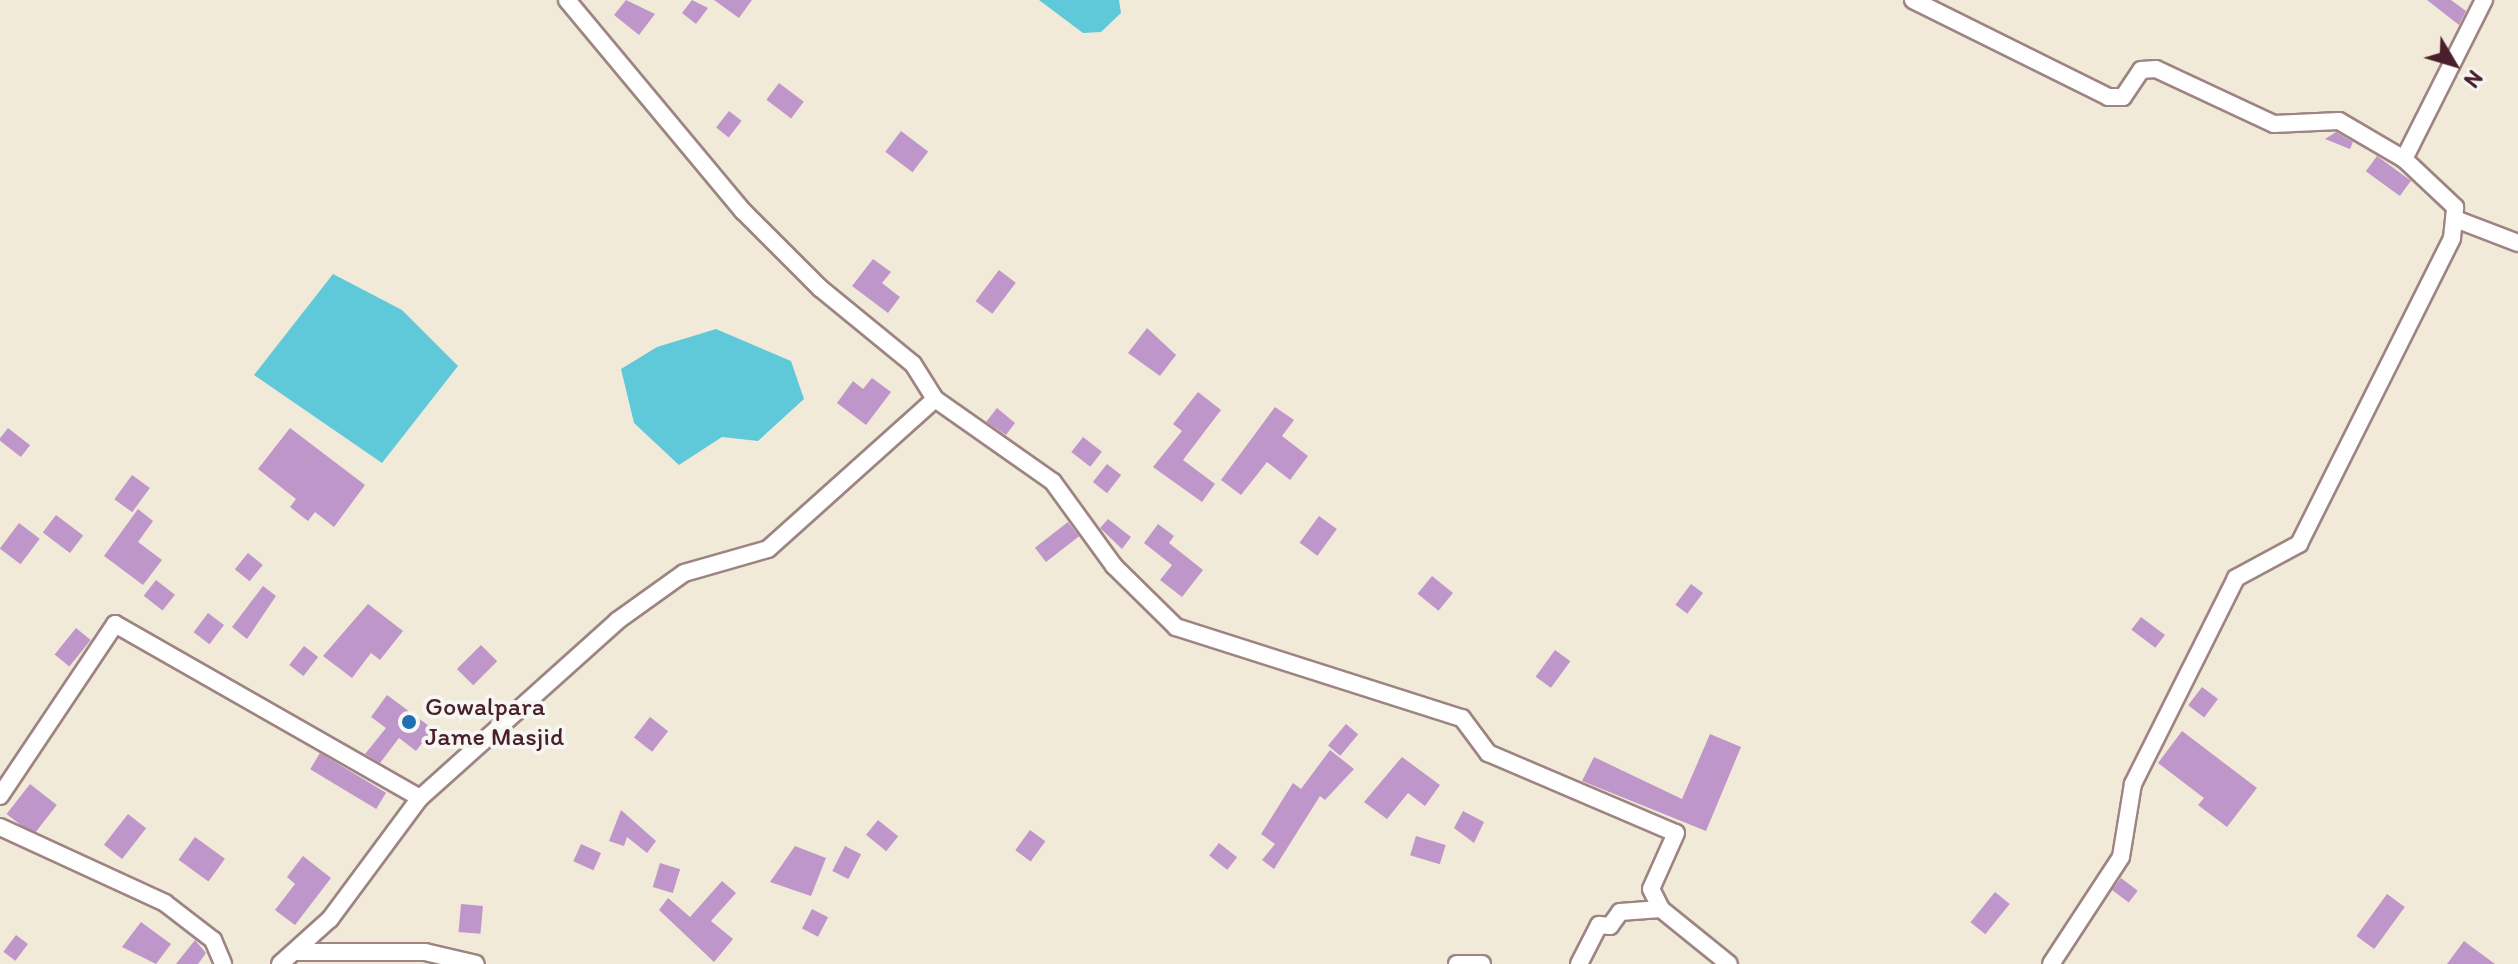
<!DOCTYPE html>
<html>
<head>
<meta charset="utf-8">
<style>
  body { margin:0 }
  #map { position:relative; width:2518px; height:964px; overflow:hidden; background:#f2ead8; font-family:Itim,sans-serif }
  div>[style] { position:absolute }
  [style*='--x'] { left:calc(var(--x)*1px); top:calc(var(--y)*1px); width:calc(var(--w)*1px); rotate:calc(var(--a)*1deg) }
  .water>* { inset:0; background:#5fc9da }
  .building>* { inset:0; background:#be96c9; transform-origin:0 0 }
  .roads { filter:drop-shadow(2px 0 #9e8482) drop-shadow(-2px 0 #9e8482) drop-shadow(0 2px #9e8482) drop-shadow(0 -2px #9e8482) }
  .street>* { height:16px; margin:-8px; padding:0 8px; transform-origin:8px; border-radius:8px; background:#fff }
  .dots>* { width:22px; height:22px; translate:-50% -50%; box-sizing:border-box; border:4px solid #f6f6f2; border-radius:50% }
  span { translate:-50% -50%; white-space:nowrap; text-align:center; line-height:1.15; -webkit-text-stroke:8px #f6f6f2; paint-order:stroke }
  .poi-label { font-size:26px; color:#4a1f2b }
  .left { translate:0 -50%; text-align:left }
  .north { position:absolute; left:2414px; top:24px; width:80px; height:80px; -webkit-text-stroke:6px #f6f6f2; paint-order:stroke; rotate:128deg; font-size:22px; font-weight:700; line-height:32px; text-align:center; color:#4a1f2b }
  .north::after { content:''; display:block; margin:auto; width:28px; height:36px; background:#4a1f2b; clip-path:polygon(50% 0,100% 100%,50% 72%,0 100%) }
</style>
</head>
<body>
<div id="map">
  <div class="water">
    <i style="clip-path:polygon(1039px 0,1119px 0,1121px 13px,1101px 32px,1083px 33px)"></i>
    <i style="clip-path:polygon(333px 274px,402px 310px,458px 366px,382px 463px,254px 375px)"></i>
    <i style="clip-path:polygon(716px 329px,791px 361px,804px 399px,758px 441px,722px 437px,679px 465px,634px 423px,621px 369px,657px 347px)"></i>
  </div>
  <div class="building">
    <i style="clip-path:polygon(626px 0,655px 14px,639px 35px,614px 15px)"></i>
    <i style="clip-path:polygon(692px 0,708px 8px,696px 24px,682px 13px)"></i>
    <i style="clip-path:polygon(714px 0,752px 0,739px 18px)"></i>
    <i style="clip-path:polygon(2427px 0,2451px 0,2466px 11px,2459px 25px)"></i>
    <i style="left:779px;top:83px;width:31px;height:21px;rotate:37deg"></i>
    <i style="left:729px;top:111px;width:16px;height:21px;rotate:38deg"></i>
    <i style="left:901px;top:131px;width:34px;height:26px;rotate:37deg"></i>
    <i style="clip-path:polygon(2336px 132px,2353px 142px,2350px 149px,2325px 139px)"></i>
    <i style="left:2377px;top:156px;width:42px;height:19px;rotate:36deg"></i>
    <i style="clip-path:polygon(873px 259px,891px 272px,882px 283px,900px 297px,888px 313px,852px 286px)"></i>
    <i style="left:999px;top:270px;width:21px;height:39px;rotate:37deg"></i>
    <i style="clip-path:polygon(1147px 328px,1176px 355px,1160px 376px,1128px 353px)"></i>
    <i style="clip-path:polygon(872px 378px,891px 392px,866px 425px,837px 403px,853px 381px,863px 389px)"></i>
    <i style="clip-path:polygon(1198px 392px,1221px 410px,1183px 460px,1215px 484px,1202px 502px,1153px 467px,1182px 431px,1173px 424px)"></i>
    <i style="clip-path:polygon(1275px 407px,1294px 420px,1282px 436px,1308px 456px,1290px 480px,1267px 462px,1241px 495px,1221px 480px)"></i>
    <i style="clip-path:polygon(997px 408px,1015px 423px,1006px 435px,986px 422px)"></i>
    <i style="left:8px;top:428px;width:28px;height:15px;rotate:38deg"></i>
    <i style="clip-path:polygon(290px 428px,365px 485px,334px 527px,315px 512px,308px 521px,290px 507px,296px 499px,258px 469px)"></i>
    <i style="left:1083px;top:437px;width:24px;height:19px;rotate:38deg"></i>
    <i style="left:1107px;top:464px;width:18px;height:23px;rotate:38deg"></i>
    <i style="left:132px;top:475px;width:22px;height:30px;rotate:36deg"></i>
    <i style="clip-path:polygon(138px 509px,153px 521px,138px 542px,162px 560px,143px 585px,104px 556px)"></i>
    <i style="left:56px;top:515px;width:34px;height:22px;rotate:37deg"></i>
    <i style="left:1319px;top:516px;width:22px;height:33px;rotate:36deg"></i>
    <i style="clip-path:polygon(1108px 519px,1131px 537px,1122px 549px,1100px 528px)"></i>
    <i style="left:1068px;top:522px;width:18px;height:42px;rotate:52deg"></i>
    <i style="left:19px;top:523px;width:26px;height:32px;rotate:37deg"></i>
    <i style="clip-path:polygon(1158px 524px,1174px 536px,1169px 543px,1203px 570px,1182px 597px,1160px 580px,1172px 565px,1144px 543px)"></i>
    <i style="left:248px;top:553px;width:19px;height:21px;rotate:39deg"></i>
    <i style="left:1432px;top:576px;width:27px;height:23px;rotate:39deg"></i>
    <i style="left:156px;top:580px;width:24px;height:20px;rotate:38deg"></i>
    <i style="left:1691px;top:584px;width:15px;height:26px;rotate:37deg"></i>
    <i style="clip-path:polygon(263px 586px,276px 596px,247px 639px,232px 627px)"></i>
    <i style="clip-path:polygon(368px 604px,403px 631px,380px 660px,371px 653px,352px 678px,323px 656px)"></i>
    <i style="left:208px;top:613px;width:20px;height:24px;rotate:37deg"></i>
    <i style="left:2141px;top:617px;width:30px;height:16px;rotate:37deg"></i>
    <i style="left:76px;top:628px;width:19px;height:34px;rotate:39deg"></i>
    <i style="left:481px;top:645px;width:23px;height:34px;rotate:45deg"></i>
    <i style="left:304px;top:646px;width:18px;height:24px;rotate:38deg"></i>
    <i style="left:1555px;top:650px;width:19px;height:33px;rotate:36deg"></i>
    <i style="left:2202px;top:687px;width:20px;height:23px;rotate:37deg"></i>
    <i style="clip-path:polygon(387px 695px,433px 729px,416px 751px,399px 738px,380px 763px,365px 754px,386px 728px,371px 717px)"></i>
    <i style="left:650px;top:717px;width:23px;height:26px;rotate:38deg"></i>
    <i style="left:1346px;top:724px;width:16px;height:28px;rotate:40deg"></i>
    <i style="clip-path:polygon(2182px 731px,2257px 788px,2227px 827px,2198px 805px,2204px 798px,2158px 763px)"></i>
    <i style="clip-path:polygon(1710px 734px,1741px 747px,1706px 831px,1582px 781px,1594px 757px,1682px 799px)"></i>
    <i style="clip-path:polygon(1330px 750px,1354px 769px,1325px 800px,1320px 796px,1274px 869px,1262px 860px,1275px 844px,1261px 834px,1293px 783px,1301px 789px)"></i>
    <i style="left:320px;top:753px;width:77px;height:19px;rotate:31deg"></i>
    <i style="clip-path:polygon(1402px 757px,1440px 785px,1425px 806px,1408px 793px,1387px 819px,1364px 802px)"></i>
    <i style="left:30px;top:784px;width:34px;height:38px;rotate:38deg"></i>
    <i style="clip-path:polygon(621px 810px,656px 841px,647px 853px,627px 837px,624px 846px,609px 841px)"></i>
    <i style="clip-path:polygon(1463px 811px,1484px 822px,1474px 843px,1454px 828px)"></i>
    <i style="left:128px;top:814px;width:23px;height:39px;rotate:38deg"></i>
    <i style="left:878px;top:820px;width:26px;height:19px;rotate:39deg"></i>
    <i style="left:1030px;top:830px;width:19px;height:25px;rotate:36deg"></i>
    <i style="left:1416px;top:836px;width:31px;height:20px;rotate:17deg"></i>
    <i style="left:195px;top:837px;width:37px;height:28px;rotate:36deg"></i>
    <i style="left:1219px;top:843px;width:23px;height:16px;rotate:38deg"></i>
    <i style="left:581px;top:844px;width:22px;height:19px;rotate:24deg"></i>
    <i style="clip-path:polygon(795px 846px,826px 858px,811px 896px,770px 882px)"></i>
    <i style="left:845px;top:846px;width:18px;height:28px;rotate:27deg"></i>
    <i style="clip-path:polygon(303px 856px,331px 878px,295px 925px,275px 910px,295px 884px,287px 877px)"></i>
    <i style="left:660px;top:863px;width:21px;height:25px;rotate:17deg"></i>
    <i style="left:2121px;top:878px;width:21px;height:15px;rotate:37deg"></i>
    <i style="clip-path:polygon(722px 881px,736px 893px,711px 921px,733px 939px,714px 962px,659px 910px,668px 898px,690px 917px)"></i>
    <i style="left:1995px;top:892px;width:19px;height:39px;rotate:39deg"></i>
    <i style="left:2387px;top:894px;width:22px;height:52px;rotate:36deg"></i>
    <i style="left:461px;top:904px;width:22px;height:28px;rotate:5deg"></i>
    <i style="left:812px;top:909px;width:18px;height:22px;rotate:27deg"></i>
    <i style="clip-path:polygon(141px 922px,171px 944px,156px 964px,122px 947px)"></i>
    <i style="left:16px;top:935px;width:15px;height:21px;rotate:37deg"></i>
    <i style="clip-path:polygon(195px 940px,206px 953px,198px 964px,176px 964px)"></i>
    <i style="clip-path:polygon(2464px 941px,2495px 964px,2447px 964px)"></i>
  </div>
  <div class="roads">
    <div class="street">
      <i style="--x:567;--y:0;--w:275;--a:50.2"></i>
      <i style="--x:743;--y:211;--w:109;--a:45"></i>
      <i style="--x:820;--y:288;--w:120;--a:39.3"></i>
      <i style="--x:913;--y:364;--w:41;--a:57.8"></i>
      <i style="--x:1913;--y:0;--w:218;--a:26.4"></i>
      <i style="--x:2108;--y:97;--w:15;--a:0"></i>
      <i style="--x:2123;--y:97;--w:32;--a:-56"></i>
      <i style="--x:2141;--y:70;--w:15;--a:-4"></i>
      <i style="--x:2156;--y:69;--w:130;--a:25"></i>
      <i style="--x:2274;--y:124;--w:65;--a:-2.6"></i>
      <i style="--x:2339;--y:121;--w:75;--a:30.3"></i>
      <i style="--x:2458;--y:220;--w:64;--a:21"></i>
      <i style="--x:0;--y:796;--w:207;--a:-56.2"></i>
      <i style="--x:115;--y:624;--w:351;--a:29.7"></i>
      <i style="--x:0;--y:827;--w:182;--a:24.7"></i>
      <i style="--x:165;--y:903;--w:61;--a:37.6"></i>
      <i style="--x:213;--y:940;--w:26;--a:67"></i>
      <i style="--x:297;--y:952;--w:128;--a:0"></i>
      <i style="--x:425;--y:952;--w:52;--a:13.2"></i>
      <i style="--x:280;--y:964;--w:67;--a:-42"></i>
      <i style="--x:330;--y:919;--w:151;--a:-53.4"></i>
      <i style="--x:420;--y:798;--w:265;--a:-41.9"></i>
      <i style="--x:617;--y:621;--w:82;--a:-35.6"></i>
      <i style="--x:684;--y:573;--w:87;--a:-15.9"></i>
      <i style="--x:768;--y:549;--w:224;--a:-41.9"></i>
      <i style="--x:935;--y:399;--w:144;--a:35.1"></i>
      <i style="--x:1053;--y:482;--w:104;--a:54"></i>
      <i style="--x:1114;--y:566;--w:87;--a:44.5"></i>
      <i style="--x:1176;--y:627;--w:300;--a:17.7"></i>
      <i style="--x:1462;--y:718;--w:44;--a:53.4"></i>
      <i style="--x:1488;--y:753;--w:204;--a:23.1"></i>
      <i style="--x:1676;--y:833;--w:61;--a:114.1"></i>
      <i style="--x:1651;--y:889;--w:22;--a:63"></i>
      <i style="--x:1661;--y:909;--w:87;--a:39"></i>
      <i style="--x:1457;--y:964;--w:25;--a:0"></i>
      <i style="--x:1579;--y:964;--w:44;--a:-62.9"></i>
      <i style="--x:1599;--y:925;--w:11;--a:5"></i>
      <i style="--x:1610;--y:926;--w:17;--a:-54"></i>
      <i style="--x:1620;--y:912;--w:41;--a:-4.2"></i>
      <i style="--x:2051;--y:964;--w:128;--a:-56.8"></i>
      <i style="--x:2121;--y:857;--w:74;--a:-80.7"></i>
      <i style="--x:2133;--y:784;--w:230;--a:-63.4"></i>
      <i style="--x:2236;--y:578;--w:72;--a:-28.4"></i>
      <i style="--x:2299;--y:544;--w:342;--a:-63.4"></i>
      <i style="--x:2452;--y:238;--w:31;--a:-84"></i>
      <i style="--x:2455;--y:207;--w:70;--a:-136.7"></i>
      <i style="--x:2404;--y:159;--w:178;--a:-63.3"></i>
    </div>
  </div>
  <div class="dots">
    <i style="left:409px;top:722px;background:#1f6fb2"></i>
  </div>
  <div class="poi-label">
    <span class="left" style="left:425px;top:722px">Gowalpara<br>Jame Masjid</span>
  </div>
  <div class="north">N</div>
</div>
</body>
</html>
